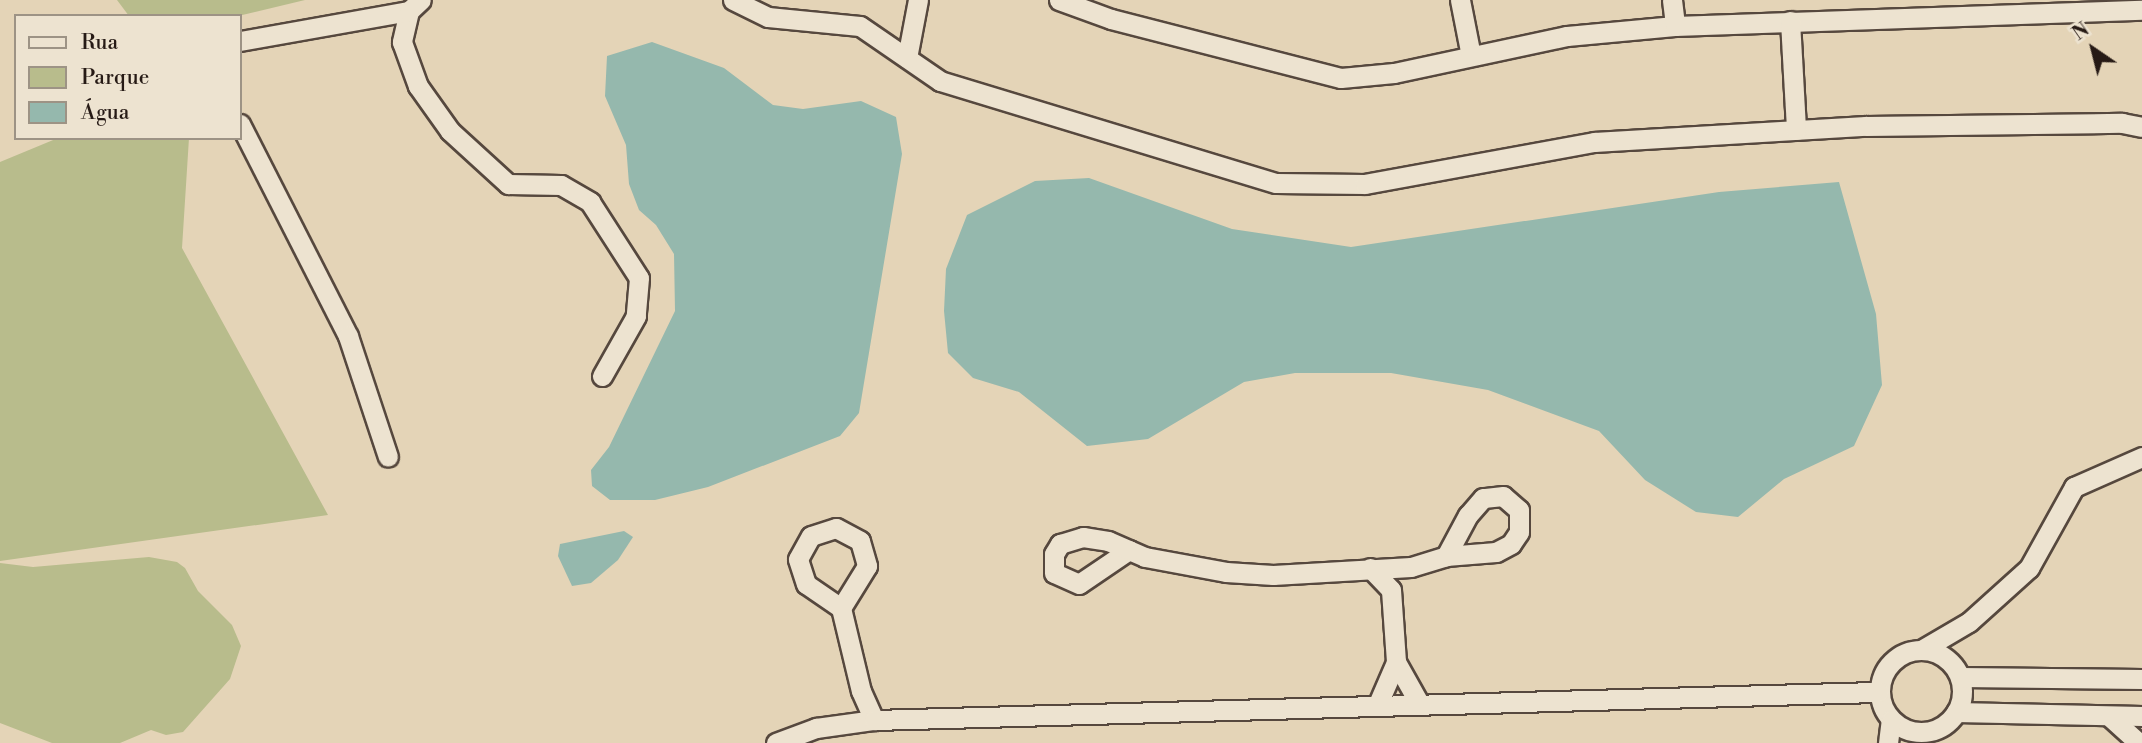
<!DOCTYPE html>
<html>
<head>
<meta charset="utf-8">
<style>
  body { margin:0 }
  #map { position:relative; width:2142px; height:743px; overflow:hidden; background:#e4d4b7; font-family:"Libre Bodoni",serif }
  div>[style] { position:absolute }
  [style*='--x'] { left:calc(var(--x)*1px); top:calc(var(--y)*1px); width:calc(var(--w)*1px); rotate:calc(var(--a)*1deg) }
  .green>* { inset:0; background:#b8bc8c }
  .water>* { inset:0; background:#95b8ad }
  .roads { filter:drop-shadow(2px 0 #56483e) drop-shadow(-2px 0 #56483e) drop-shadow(0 2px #56483e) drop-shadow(0 -2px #56483e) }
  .minor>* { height:19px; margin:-9.5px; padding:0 9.5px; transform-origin:9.5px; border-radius:9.5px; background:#ede3d0 }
  .minor>.ring { margin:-9.5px; padding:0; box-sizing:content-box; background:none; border:19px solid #ede3d0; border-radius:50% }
  span { translate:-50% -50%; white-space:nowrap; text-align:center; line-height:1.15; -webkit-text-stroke:5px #ede3d0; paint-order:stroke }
  .legend { position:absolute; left:14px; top:14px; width:228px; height:126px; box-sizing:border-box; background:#ede3d0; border:2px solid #9d9385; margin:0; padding:9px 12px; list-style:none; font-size:21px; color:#261a15 }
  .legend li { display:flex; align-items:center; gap:14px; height:35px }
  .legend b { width:35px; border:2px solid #9d9385 }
  .north { position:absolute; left:2058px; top:14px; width:70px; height:70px; -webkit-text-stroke:5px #ede3d0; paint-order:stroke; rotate:325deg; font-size:19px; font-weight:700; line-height:28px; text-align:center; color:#261a15 }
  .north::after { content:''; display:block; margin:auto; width:24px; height:32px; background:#261a15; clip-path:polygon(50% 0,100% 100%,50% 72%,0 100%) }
</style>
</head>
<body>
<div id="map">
  <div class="green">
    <i style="clip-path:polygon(117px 0,305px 0,238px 16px,129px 16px)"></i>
    <i style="clip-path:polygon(58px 138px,189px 138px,182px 248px,328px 515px,0 561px,0 162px)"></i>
    <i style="clip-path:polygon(149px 557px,177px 562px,185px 568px,198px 591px,232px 625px,241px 646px,230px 679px,183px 732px,166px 735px,151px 730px,120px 743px,52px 743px,0 723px,0 563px,33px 567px)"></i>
  </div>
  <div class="water">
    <i style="clip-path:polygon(652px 42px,724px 68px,773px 105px,803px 109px,861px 101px,896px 117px,902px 154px,859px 413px,840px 436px,708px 487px,655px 500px,610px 500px,592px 486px,591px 470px,609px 447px,675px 311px,674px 254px,656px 225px,639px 210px,629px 184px,626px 145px,605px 96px,607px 56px)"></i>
    <i style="clip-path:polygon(1089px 178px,1232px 229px,1351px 247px,1719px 192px,1839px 182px,1876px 314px,1882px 385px,1854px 446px,1784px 479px,1738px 517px,1696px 512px,1645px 480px,1599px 431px,1488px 390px,1391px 373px,1295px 373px,1244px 382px,1148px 439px,1087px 446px,1019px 392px,973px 378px,948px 353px,944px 311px,946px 269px,967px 215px,1035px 181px)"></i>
    <i style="clip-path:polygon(624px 531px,633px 537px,618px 560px,591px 583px,572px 586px,558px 556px,560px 544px)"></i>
  </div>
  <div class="roads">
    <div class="minor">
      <i style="--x:733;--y:0;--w:39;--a:26"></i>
      <i style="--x:768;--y:17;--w:92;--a:5.6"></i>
      <i style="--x:860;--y:26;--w:97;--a:34.5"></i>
      <i style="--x:940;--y:81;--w:351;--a:16.9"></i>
      <i style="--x:1276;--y:183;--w:89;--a:0.6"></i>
      <i style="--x:1365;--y:184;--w:233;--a:-10.4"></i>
      <i style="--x:1594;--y:142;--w:272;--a:-3.4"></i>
      <i style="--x:1866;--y:126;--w:256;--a:-0.7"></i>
      <i style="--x:2122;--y:123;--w:20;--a:11"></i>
      <i style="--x:1059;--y:0;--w:55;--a:20.1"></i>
      <i style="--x:1111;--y:19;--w:237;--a:14.4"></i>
      <i style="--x:1341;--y:78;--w:53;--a:-5.4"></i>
      <i style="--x:1394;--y:73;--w:177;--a:-12.1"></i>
      <i style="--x:1567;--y:36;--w:108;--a:-5.3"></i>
      <i style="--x:1675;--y:26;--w:467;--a:-2"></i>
      <i style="--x:1460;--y:0;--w:57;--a:78.9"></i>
      <i style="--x:1672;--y:0;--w:26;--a:83"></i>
      <i style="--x:409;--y:11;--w:32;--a:103"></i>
      <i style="--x:402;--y:42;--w:47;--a:70"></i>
      <i style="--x:418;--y:86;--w:55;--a:54.6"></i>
      <i style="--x:450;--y:131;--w:79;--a:42.4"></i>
      <i style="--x:508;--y:184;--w:53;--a:1.1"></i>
      <i style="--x:561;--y:185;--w:34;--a:30"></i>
      <i style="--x:590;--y:202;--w:90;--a:57.2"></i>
      <i style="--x:639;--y:278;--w:38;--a:95"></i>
      <i style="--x:636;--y:316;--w:69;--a:119.5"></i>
      <i style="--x:1790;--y:21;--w:109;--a:86.8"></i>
      <i style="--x:240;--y:41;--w:172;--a:-10.1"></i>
      <i style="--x:409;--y:11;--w:16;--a:-43"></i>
      <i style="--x:907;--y:58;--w:59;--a:-79.3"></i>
      <i style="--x:240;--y:124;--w:238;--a:63"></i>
      <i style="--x:348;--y:336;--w:127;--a:71.7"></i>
      <i style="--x:836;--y:528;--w:27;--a:28"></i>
      <i style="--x:860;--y:541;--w:26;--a:74"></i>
      <i style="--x:867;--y:566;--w:49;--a:121.8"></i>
      <i style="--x:841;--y:608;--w:42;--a:-145.6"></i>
      <i style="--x:806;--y:584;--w:26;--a:-108"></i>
      <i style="--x:798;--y:559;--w:26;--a:-61"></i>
      <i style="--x:811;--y:536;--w:26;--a:-18"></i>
      <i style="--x:1129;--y:550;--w:60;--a:145.8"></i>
      <i style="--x:1079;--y:584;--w:27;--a:-156"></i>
      <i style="--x:1054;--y:573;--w:19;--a:-90"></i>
      <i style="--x:1054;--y:554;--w:12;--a:-59"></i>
      <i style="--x:1060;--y:544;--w:24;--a:-17"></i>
      <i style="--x:1083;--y:537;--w:25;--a:9"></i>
      <i style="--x:1108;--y:541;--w:40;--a:23.4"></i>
      <i style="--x:1145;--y:557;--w:82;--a:10.5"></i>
      <i style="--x:1226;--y:572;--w:47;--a:3.7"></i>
      <i style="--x:1273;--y:575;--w:138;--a:-3.3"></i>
      <i style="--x:1411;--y:567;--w:37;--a:-17"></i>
      <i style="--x:1446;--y:556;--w:50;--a:-4.6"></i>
      <i style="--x:1496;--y:552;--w:17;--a:-28"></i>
      <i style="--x:1511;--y:544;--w:14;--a:-56"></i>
      <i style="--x:1519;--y:532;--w:22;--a:-90"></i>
      <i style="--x:1519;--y:510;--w:21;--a:-139"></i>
      <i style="--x:1503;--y:496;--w:20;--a:174"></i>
      <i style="--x:1483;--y:498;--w:23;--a:131"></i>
      <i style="--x:1468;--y:515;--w:47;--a:118.2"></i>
      <i style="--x:1370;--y:568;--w:30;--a:46"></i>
      <i style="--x:1391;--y:590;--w:72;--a:86"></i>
      <i style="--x:1396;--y:662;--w:47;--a:60.7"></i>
      <i style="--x:841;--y:608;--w:85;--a:76.5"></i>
      <i style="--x:861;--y:691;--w:32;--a:66"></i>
      <i style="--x:1923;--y:649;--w:53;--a:-30.4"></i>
      <i style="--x:1969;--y:622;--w:81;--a:-42"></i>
      <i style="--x:2029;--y:568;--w:93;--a:-60.9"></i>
      <i style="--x:2074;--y:487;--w:74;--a:-23.8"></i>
      <i class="ring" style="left:1880px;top:650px;width:63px;height:63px"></i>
      <i style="--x:1960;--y:677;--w:182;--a:0.6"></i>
      <i style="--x:1377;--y:706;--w:48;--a:-66.6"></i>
      <i style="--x:1956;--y:712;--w:186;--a:1.2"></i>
      <i style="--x:2110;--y:717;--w:39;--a:42"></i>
      <i style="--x:776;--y:743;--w:43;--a:-20.6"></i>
      <i style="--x:816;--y:728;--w:59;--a:-7.9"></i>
      <i style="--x:874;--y:720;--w:1005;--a:-1.6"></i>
      <i style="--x:1888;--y:743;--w:23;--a:-83"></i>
    </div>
  </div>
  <ul class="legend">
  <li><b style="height:9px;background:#ede3d0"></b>Rua</li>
  <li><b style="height:19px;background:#b8bc8c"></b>Parque</li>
  <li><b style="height:19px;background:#95b8ad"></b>Água</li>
  </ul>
  <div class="north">N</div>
</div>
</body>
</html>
